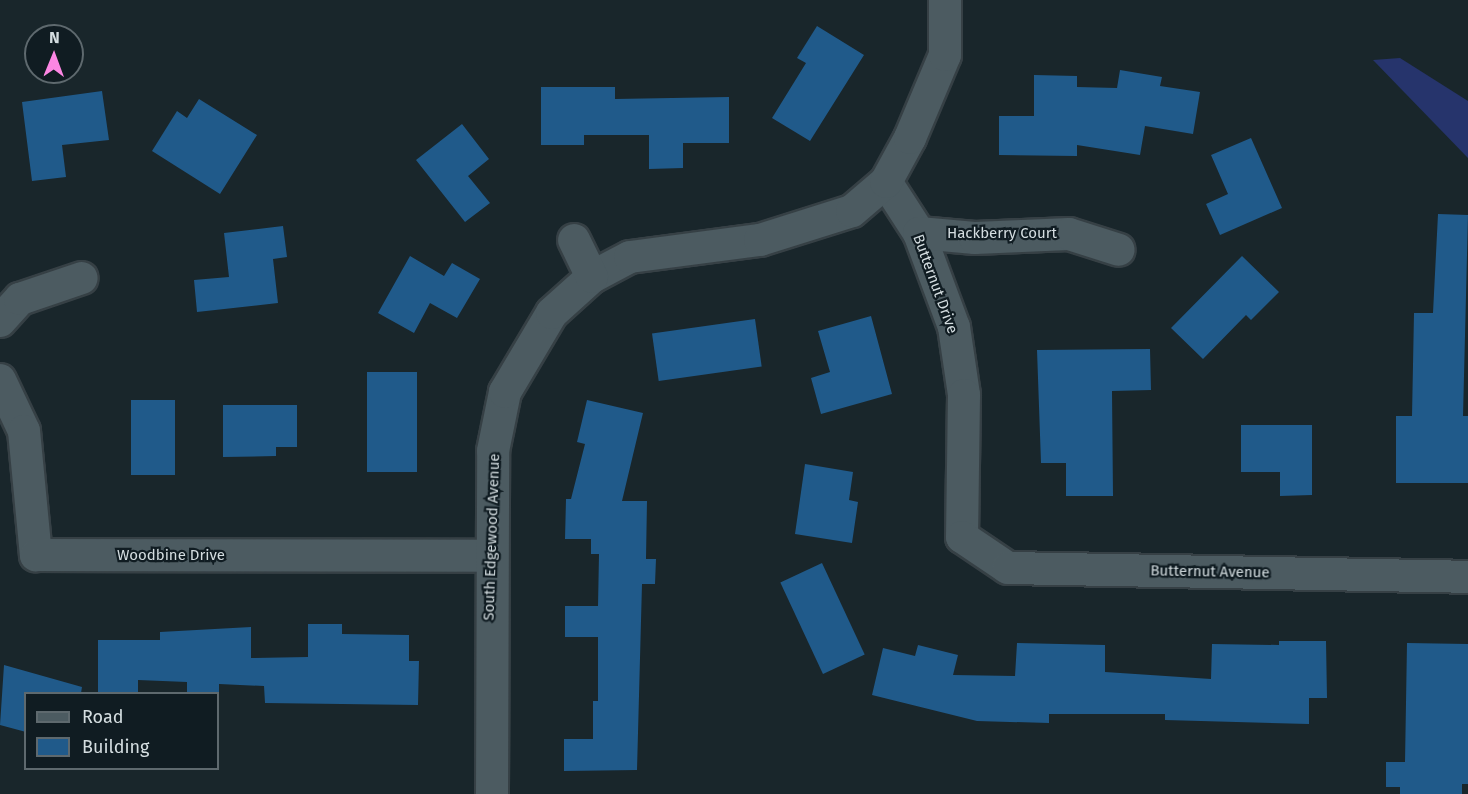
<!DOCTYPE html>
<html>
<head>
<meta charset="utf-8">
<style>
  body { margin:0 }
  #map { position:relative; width:1468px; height:794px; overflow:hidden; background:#19262b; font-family:"Fira Sans",sans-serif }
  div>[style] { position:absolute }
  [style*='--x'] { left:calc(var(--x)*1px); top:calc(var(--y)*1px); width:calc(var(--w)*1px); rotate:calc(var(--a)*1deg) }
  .water>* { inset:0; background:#26346c }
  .building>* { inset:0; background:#205a8a; transform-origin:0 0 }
  .roads { filter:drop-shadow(2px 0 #364045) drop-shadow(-2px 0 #364045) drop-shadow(0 2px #364045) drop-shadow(0 -2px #364045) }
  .minor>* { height:32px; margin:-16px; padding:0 16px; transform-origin:16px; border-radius:16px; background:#4c5b61 }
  span { translate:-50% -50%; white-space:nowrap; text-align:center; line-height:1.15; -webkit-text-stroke:4.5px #101c22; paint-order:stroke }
  .street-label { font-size:15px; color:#d4dde0 }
  .legend { position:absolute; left:24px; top:692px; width:195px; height:78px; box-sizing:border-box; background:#101c22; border:2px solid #5e696e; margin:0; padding:8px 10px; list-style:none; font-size:18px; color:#d4dde0 }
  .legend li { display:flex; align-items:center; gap:12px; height:30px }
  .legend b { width:30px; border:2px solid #5e696e }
  .north { position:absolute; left:24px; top:24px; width:60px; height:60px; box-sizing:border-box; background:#101c22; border:2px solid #5e696e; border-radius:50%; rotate:1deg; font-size:16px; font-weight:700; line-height:24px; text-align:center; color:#d4dde0 }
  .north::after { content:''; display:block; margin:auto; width:21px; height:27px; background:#fc86e3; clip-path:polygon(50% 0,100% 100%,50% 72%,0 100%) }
</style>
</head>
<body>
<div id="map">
  <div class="water">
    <i style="clip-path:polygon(1400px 58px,1468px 101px,1468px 158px,1373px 60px)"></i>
  </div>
  <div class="building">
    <i style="clip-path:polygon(817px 26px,864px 55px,810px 141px,772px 118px,806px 63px,797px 58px)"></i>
    <i style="clip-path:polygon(1120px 70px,1162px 77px,1160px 86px,1200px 92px,1193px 134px,1145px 126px,1140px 155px,1077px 145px,1077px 156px,999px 155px,999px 116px,1034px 116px,1034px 75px,1077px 76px,1077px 87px,1117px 88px)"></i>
    <i style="clip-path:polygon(541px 87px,615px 87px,615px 99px,729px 97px,729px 143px,683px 143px,683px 168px,649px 169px,649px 135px,584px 135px,584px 145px,541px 145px)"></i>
    <i style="clip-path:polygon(102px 91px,109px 140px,62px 145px,66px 177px,32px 181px,22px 102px)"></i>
    <i style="clip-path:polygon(199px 99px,257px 135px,220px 194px,152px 151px,177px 111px,187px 118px)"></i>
    <i style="clip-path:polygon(462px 124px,489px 159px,468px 176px,490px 203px,465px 222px,416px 160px)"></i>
    <i style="clip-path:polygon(1251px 138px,1282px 208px,1220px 235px,1206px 204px,1228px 194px,1211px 155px)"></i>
    <i style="clip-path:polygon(1438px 214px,1468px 215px,1463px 416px,1468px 416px,1468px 483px,1396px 483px,1396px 416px,1412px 416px,1414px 313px,1433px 313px)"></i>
    <i style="clip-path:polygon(283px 226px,287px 257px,273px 259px,278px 303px,197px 312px,194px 280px,229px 277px,224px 233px)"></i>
    <i style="clip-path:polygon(410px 256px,444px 276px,452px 263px,480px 279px,457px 318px,430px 303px,414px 333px,378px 313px)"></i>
    <i style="clip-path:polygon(1242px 256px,1279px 292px,1251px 320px,1246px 315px,1203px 359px,1171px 328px)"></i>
    <i style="clip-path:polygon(871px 316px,892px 394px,821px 414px,811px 378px,830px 372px,818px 331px)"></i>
    <i style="left:755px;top:319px;width:48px;height:104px;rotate:82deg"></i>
    <i style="clip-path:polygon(1150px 349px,1151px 390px,1112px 391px,1113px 496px,1066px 496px,1066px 463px,1041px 463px,1037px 350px)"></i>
    <i style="left:367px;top:372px;width:50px;height:100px"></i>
    <i style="left:131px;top:400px;width:44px;height:75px"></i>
    <i style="clip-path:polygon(587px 400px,643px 413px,622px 501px,647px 501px,646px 559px,656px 559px,655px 584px,642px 584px,637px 770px,564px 771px,564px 739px,593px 739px,593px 701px,598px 701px,598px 637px,565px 637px,565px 606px,598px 606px,599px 554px,591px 554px,591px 539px,565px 539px,566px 499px,571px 499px,585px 444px,577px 442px)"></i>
    <i style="clip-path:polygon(223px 405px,297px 405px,297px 447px,276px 447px,276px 456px,223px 457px)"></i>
    <i style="clip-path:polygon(1241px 425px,1312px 425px,1312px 495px,1280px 496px,1280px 472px,1241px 472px)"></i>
    <i style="clip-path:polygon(805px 464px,853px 472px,849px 500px,858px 502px,852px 543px,795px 534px)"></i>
    <i style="left:822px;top:563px;width:101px;height:46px;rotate:65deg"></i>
    <i style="clip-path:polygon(308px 624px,342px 624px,342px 634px,409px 635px,409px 661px,419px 661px,418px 705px,265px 703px,264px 686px,219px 684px,219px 693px,187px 693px,187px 682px,138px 680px,138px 693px,98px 693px,98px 640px,160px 640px,160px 632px,251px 627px,251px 658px,308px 657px)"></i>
    <i style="clip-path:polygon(1279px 641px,1326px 641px,1327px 698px,1309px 698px,1309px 724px,1165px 720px,1165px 714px,1049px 714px,1049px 723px,977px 721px,872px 695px,883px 648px,915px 656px,918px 645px,958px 655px,953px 675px,1015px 676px,1017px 643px,1105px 645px,1105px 672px,1211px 679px,1212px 644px,1279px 645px)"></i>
    <i style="clip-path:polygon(1407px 643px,1468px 644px,1468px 784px,1462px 784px,1462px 794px,1400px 794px,1400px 787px,1386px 787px,1386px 762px,1405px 762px)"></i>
    <i style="clip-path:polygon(4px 665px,82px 687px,81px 693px,26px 693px,26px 732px,0 725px)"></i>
  </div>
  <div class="roads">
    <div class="minor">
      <i style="--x:886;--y:182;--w:61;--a:57.1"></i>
      <i style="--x:919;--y:233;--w:100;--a:69.6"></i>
      <i style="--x:954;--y:327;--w:69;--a:81.6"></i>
      <i style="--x:964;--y:395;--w:142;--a:90.8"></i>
      <i style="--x:962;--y:537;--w:55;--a:34"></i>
      <i style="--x:1008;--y:568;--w:460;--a:1.1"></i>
      <i style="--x:919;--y:233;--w:56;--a:5.1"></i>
      <i style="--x:975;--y:238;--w:94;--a:-2.4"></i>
      <i style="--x:1069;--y:234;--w:52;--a:17.7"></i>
      <i style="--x:592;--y:277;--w:43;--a:-27.8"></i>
      <i style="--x:630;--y:257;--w:131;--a:-7.5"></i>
      <i style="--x:760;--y:240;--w:96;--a:-17.5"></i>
      <i style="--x:852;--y:211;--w:45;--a:-40.5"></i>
      <i style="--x:886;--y:182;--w:50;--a:-61.4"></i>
      <i style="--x:910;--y:138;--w:90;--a:-67.1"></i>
      <i style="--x:945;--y:55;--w:55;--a:-90"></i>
      <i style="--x:0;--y:321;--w:30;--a:-48"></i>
      <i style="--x:20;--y:299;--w:65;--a:-18.7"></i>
      <i style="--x:0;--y:380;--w:56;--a:64.8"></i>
      <i style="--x:24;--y:431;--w:125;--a:84.5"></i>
      <i style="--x:36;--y:555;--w:453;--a:0.1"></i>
      <i style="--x:492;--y:794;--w:343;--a:-89.8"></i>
      <i style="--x:493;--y:451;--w:60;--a:-78.5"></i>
      <i style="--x:505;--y:392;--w:92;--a:-59.3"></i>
      <i style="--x:552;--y:313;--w:54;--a:-42"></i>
      <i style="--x:592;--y:277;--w:41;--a:-115.9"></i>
    </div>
  </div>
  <div class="street-label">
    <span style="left:1002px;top:234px">Hackberry Court</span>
    <span style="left:935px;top:284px;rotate:70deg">Butternut Drive</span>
    <span style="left:492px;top:537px;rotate:-88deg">South Edgewood Avenue</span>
    <span style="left:171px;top:556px">Woodbine Drive</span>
    <span style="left:1210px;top:572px;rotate:1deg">Butternut Avenue</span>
  </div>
  <ul class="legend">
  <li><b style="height:8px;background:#4c5b61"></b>Road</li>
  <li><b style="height:16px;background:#205a8a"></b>Building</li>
  </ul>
  <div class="north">N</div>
</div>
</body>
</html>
